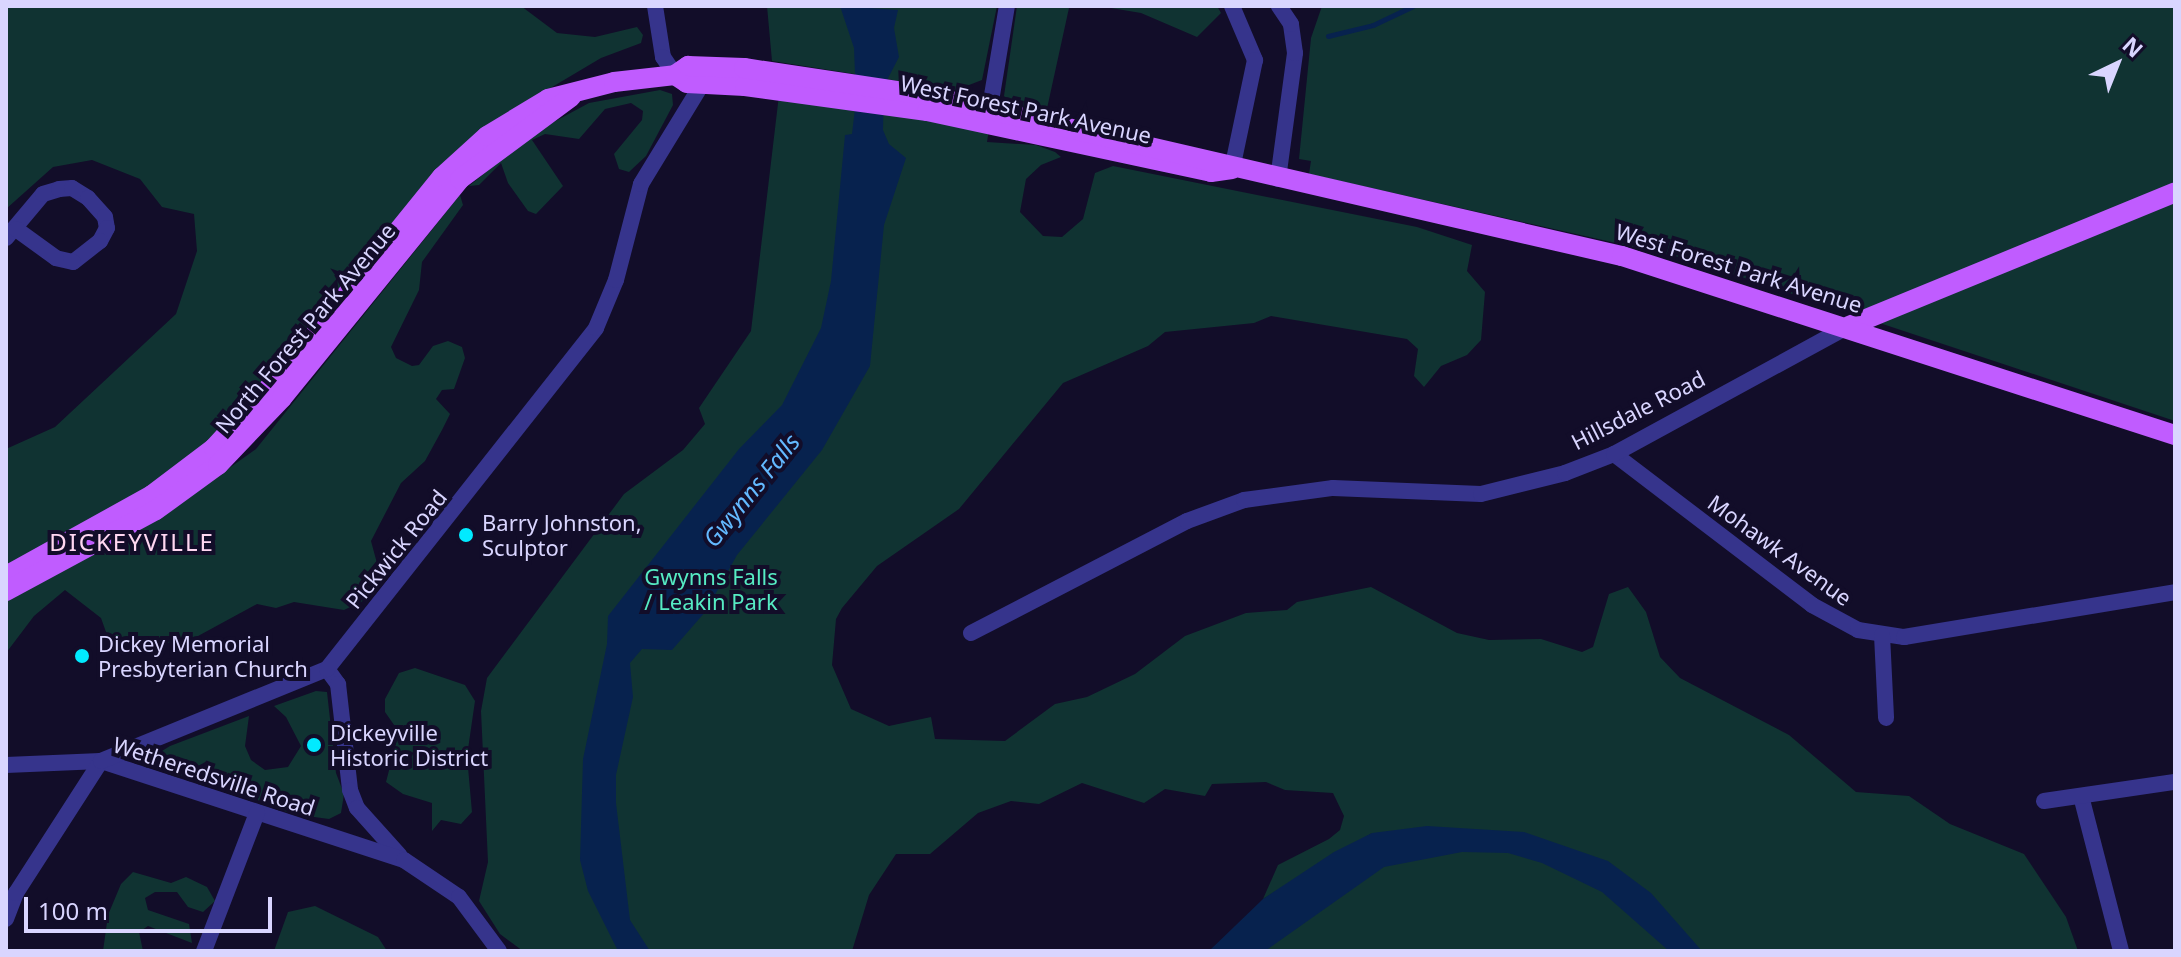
<!DOCTYPE html>
<html>
<head>
<meta charset="utf-8">
<style>
  body { margin:0 }
  #map { position:relative; width:2181px; height:957px; overflow:hidden; background:#120d29; font-family:"Noto Sans",sans-serif }
  div>[style] { position:absolute }
  [style*='--x'] { left:calc(var(--x)*1px); top:calc(var(--y)*1px); width:calc(var(--w)*1px); rotate:calc(var(--a)*1deg) }
  .green>* { inset:0; background:#103332 }
  .water>* { inset:0; background:#07224e }
  .stream>* { height:5px; margin:-2.5px; padding:0 2.5px; transform-origin:2.5px; border-radius:2.5px; background:#07224e }
  .minor>* { height:16px; margin:-8px; padding:0 8px; transform-origin:8px; border-radius:8px; background:#36348c }
  .major>* { height:20px; margin:-10px; padding:0 10px; transform-origin:10px; border-radius:10px; background:#c05cff }
  .dots>* { width:22px; height:22px; translate:-50% -50%; box-sizing:border-box; border:4px solid #120d29; border-radius:50% }
  span { translate:-50% -50%; white-space:nowrap; text-align:center; line-height:1.15; -webkit-text-stroke:8px #120d29; paint-order:stroke }
  .street-label { font-size:22px; color:#d9d5ff }
  .poi-label { font-size:22px; color:#d9d5ff }
  .left { translate:0 -50%; text-align:left }
  .park-label { font-size:22px; color:#56ebc3 }
  .water-label { font-size:24px; color:#63b9ff; font-style:italic }
  .neighbourhood-label { font-size:24px; color:#ffd7f1; letter-spacing:2px }
  .frame { position:absolute; inset:0; border:8px solid #d9d5ff; pointer-events:none }
  .north { position:absolute; left:2077px; top:24px; width:80px; height:80px; -webkit-text-stroke:6px #120d29; paint-order:stroke; rotate:43deg; font-size:22px; font-weight:700; line-height:32px; text-align:center; color:#d9d5ff }
  .north::after { content:''; display:block; margin:auto; width:28px; height:36px; background:#d9d5ff; clip-path:polygon(50% 0,100% 100%,50% 72%,0 100%) }
  .scale { position:absolute; left:24px; top:897px; width:248px; height:36px; box-sizing:border-box; border:4px solid #d9d5ff; border-top:0; padding-left:10px; font-size:24px; line-height:28px; white-space:nowrap; color:#d9d5ff; -webkit-text-stroke:6px #120d29; paint-order:stroke }
</style>
</head>
<body>
<div id="map">
  <div class="green">
    <i style="clip-path:polygon(6px 6px,521px 6px,557px 33px,595px 37px,637px 27px,643px 35px,641px 43px,601px 58px,500px 118px,246px 408px,173px 474px,6px 569px,6px 449px,55px 427px,176px 314px,197px 251px,194px 214px,162px 207px,140px 179px,92px 160px,53px 167px,6px 209px)"></i>
    <i style="clip-path:polygon(767px 6px,997px 6px,982px 80px,956px 90px,772px 61px)"></i>
    <i style="clip-path:polygon(1017px 6px,1069px 8px,1046px 113px,1014px 105px,1004px 96px)"></i>
    <i style="clip-path:polygon(1099px 6px,1217px 6px,1221px 13px,1197px 37px,1141px 13px)"></i>
    <i style="clip-path:polygon(1322px 6px,2175px 6px,2175px 421px,1687px 259px,1309px 174px,1311px 161px,1299px 159px,1311px 38px)"></i>
    <i style="clip-path:polygon(660px 90px,672px 94px,673px 105px,646px 156px,629px 172px,619px 169px,614px 154px,642px 120px,643px 111px,631px 103px,605px 109px,579px 139px,545px 134px,532px 140px,563px 186px,536px 214px,528px 211px,508px 183px,501px 163px,479px 185px,469px 186px,537px 131px,589px 103px)"></i>
    <i style="clip-path:polygon(779px 95px,989px 129px,987px 142px,1036px 145px,1055px 152px,1061px 157px,1041px 165px,1026px 179px,1020px 212px,1043px 236px,1062px 237px,1083px 219px,1095px 173px,1113px 166px,1417px 227px,1472px 245px,1467px 271px,1485px 292px,1481px 340px,1467px 355px,1441px 366px,1424px 387px,1414px 376px,1418px 349px,1407px 339px,1271px 316px,1254px 323px,1165px 332px,1148px 346px,1063px 383px,959px 509px,877px 566px,842px 608px,836px 619px,832px 665px,851px 709px,889px 726px,931px 717px,935px 739px,1005px 741px,1055px 704px,1087px 697px,1135px 674px,1185px 636px,1246px 613px,1287px 610px,1297px 602px,1371px 587px,1457px 633px,1489px 640px,1541px 639px,1582px 652px,1593px 647px,1609px 594px,1628px 587px,1646px 612px,1660px 657px,1680px 678px,1789px 735px,1856px 792px,1909px 796px,1950px 824px,2024px 854px,2066px 917px,2078px 951px,1263px 951px,1372px 833px,1263px 899px,1278px 865px,1329px 839px,1340px 830px,1344px 816px,1333px 793px,1285px 790px,1266px 782px,1212px 784px,1205px 796px,1165px 789px,1144px 803px,1082px 783px,1039px 804px,1011px 801px,978px 813px,930px 854px,896px 854px,869px 895px,852px 951px,523px 951px,500px 934px,479px 901px,488px 862px,481px 711px,487px 678px,624px 494px,683px 450px,705px 424px,699px 408px,751px 331px)"></i>
    <i style="clip-path:polygon(460px 195px,463px 205px,422px 262px,419px 290px,391px 347px,396px 358px,412px 366px,419px 365px,433px 346px,448px 341px,462px 347px,465px 358px,454px 389px,442px 390px,436px 399px,450px 414px,442px 430px,425px 461px,401px 483px,371px 541px,378px 567px,375px 587px,365px 600px,344px 610px,294px 602px,276px 608px,257px 604px,187px 642px,111px 646px,101px 618px,65px 590px,34px 616px,6px 653px,6px 601px,156px 520px,256px 449px)"></i>
    <i style="clip-path:polygon(415px 668px,465px 685px,475px 701px,467px 756px,472px 812px,461px 824px,441px 820px,432px 831px,432px 803px,403px 794px,386px 782px,399px 732px,385px 712px,385px 699px,399px 673px)"></i>
    <i style="clip-path:polygon(316px 691px,327px 692px,336px 773px,344px 794px,341px 813px,329px 819px,292px 814px,213px 782px,208px 778px,213px 764px,207px 761px,179px 777px,146px 761px,170px 746px,249px 716px,245px 746px,251px 760px,265px 770px,288px 767px,301px 746px,286px 717px,274px 706px)"></i>
    <i style="clip-path:polygon(133px 872px,171px 883px,186px 877px,207px 887px,215px 901px,203px 912px,188px 907px,177px 892px,155px 892px,145px 898px,148px 910px,189px 924px,192px 943px,148px 926px,139px 932px,143px 951px,103px 951px,108px 915px,121px 884px)"></i>
    <i style="clip-path:polygon(315px 906px,378px 937px,387px 951px,274px 951px,288px 912px)"></i>
  </div>
  <div class="water">
    <i style="clip-path:polygon(840px 6px,898px 10px,894px 28px,899px 57px,884px 86px,883px 130px,889px 144px,906px 158px,884px 225px,870px 366px,822px 450px,737px 555px,706px 611px,672px 650px,642px 649px,630px 663px,633px 697px,616px 775px,616px 803px,630px 920px,650px 951px,618px 951px,588px 891px,580px 860px,583px 759px,607px 644px,608px 616px,739px 449px,782px 405px,821px 328px,831px 281px,845px 135px,852px 134px,856px 100px,854px 48px)"></i>
    <i style="clip-path:polygon(1427px 826px,1524px 832px,1608px 861px,1651px 893px,1702px 951px,1669px 951px,1602px 892px,1542px 863px,1508px 853px,1462px 852px,1384px 867px,1265px 951px,1209px 951px,1263px 899px,1334px 852px,1372px 833px)"></i>
  </div>
  <div class="stream">
    <i style="--x:1328;--y:36;--w:46;--a:-13.7"></i>
    <i style="--x:1373;--y:25;--w:44;--a:-25.4"></i>
  </div>
  <div class="minor">
    <i style="--x:655;--y:6;--w:52;--a:81.1"></i>
    <i style="--x:663;--y:57;--w:22;--a:56"></i>
    <i style="--x:1232;--y:6;--w:59;--a:66.9"></i>
    <i style="--x:1255;--y:60;--w:111;--a:101.9"></i>
    <i style="--x:988;--y:119;--w:115;--a:-80.5"></i>
    <i style="--x:1278;--y:179;--w:127;--a:-82.3"></i>
    <i style="--x:1295;--y:53;--w:29;--a:-98"></i>
    <i style="--x:1291;--y:24;--w:22;--a:-124"></i>
    <i style="--x:6;--y:238;--w:57;--a:-49.9"></i>
    <i style="--x:43;--y:194;--w:17;--a:-17"></i>
    <i style="--x:59;--y:189;--w:13;--a:-4"></i>
    <i style="--x:72;--y:188;--w:19;--a:32"></i>
    <i style="--x:88;--y:198;--w:25;--a:48"></i>
    <i style="--x:105;--y:217;--w:11;--a:80"></i>
    <i style="--x:107;--y:228;--w:15;--a:118"></i>
    <i style="--x:100;--y:241;--w:34;--a:142"></i>
    <i style="--x:73;--y:262;--w:17;--a:-167"></i>
    <i style="--x:56;--y:258;--w:49;--a:-144.1"></i>
    <i style="--x:1614;--y:454;--w:249;--a:37.3"></i>
    <i style="--x:1812;--y:605;--w:52;--a:28.5"></i>
    <i style="--x:1858;--y:630;--w:47;--a:8.7"></i>
    <i style="--x:1904;--y:637;--w:275;--a:-9.4"></i>
    <i style="--x:971;--y:633;--w:243;--a:-27.4"></i>
    <i style="--x:1187;--y:521;--w:61;--a:-20.2"></i>
    <i style="--x:1244;--y:500;--w:90;--a:-7.7"></i>
    <i style="--x:1333;--y:488;--w:148;--a:2.3"></i>
    <i style="--x:1481;--y:494;--w:87;--a:-14"></i>
    <i style="--x:1565;--y:473;--w:53;--a:-21.2"></i>
    <i style="--x:1614;--y:454;--w:265;--a:-28.6"></i>
    <i style="--x:1882;--y:635;--w:83;--a:87.2"></i>
    <i style="--x:327;--y:669;--w:19;--a:54"></i>
    <i style="--x:338;--y:684;--w:107;--a:83.5"></i>
    <i style="--x:350;--y:790;--w:19;--a:69"></i>
    <i style="--x:357;--y:808;--w:64;--a:48.1"></i>
    <i style="--x:6;--y:765;--w:95;--a:-2.4"></i>
    <i style="--x:101;--y:761;--w:319;--a:18.1"></i>
    <i style="--x:404;--y:860;--w:66;--a:33.9"></i>
    <i style="--x:459;--y:897;--w:67;--a:53.5"></i>
    <i style="--x:2081;--y:796;--w:160;--a:75.5"></i>
    <i style="--x:2044;--y:801;--w:132;--a:-8.3"></i>
    <i style="--x:6;--y:919;--w:28;--a:-69"></i>
    <i style="--x:16;--y:893;--w:157;--a:-57.2"></i>
    <i style="--x:101;--y:761;--w:244;--a:-22.2"></i>
    <i style="--x:327;--y:669;--w:434;--a:-51.7"></i>
    <i style="--x:596;--y:328;--w:52;--a:-67.4"></i>
    <i style="--x:616;--y:280;--w:99;--a:-75.4"></i>
    <i style="--x:641;--y:184;--w:117;--a:-58.6"></i>
    <i style="--x:204;--y:951;--w:148;--a:-69"></i>
  </div>
  <div class="major">
    <i style="--x:675;--y:75;--w:14;--a:34"></i>
    <i style="--x:687;--y:83;--w:58;--a:3"></i>
    <i style="--x:745;--y:86;--w:184;--a:7.8"></i>
    <i style="--x:927;--y:111;--w:290;--a:12.1"></i>
    <i style="--x:1211;--y:172;--w:21;--a:-8"></i>
    <i style="--x:1849;--y:326;--w:352;--a:-22.3"></i>
    <i style="--x:6;--y:576;--w:167;--a:-29"></i>
    <i style="--x:152;--y:495;--w:78;--a:-37.2"></i>
    <i style="--x:214;--y:448;--w:110;--a:-47.6"></i>
    <i style="--x:288;--y:367;--w:245;--a:-51"></i>
    <i style="--x:442;--y:177;--w:61;--a:-42.3"></i>
    <i style="--x:487;--y:136;--w:71;--a:-31.2"></i>
    <i style="--x:548;--y:99;--w:68;--a:-14.4"></i>
    <i style="--x:614;--y:82;--w:61;--a:-6.5"></i>
    <i style="--x:675;--y:75;--w:16;--a:-35"></i>
    <i style="--x:688;--y:66;--w:56;--a:2"></i>
    <i style="--x:744;--y:68;--w:183;--a:8.5"></i>
    <i style="--x:925;--y:95;--w:715;--a:13.01"></i>
    <i style="--x:1622;--y:256;--w:581;--a:17.94"></i>
    <i style="--x:6;--y:591;--w:170;--a:-28.4"></i>
    <i style="--x:156;--y:510;--w:77;--a:-36"></i>
    <i style="--x:218;--y:465;--w:93;--a:-46.3"></i>
    <i style="--x:282;--y:398;--w:282;--a:-50.9"></i>
    <i style="--x:460;--y:179;--w:138;--a:-36.5"></i>
  </div>
  <div class="dots">
    <i style="left:466px;top:535px;background:#01eaff"></i>
    <i style="left:82px;top:656px;background:#01eaff"></i>
    <i style="left:314px;top:745px;background:#01eaff"></i>
  </div>
  <div class="street-label">
    <span style="left:1026px;top:109px;rotate:12deg">West Forest Park Avenue</span>
    <span style="left:1739px;top:268px;rotate:17deg">West Forest Park Avenue</span>
    <span style="left:305px;top:328px;rotate:-50deg">North Forest Park Avenue</span>
    <span style="left:1638px;top:410px;rotate:-27deg">Hillsdale Road</span>
    <span style="left:396px;top:549px;rotate:-51deg">Pickwick Road</span>
    <span style="left:1780px;top:550px;rotate:36deg">Mohawk Avenue</span>
    <span style="left:214px;top:776px;rotate:18deg">Wetheredsville Road</span>
  </div>
  <div class="poi-label">
    <span class="left" style="left:482px;top:535px">Barry Johnston,<br>Sculptor</span>
    <span class="left" style="left:98px;top:656px">Dickey Memorial<br>Presbyterian Church</span>
    <span class="left" style="left:330px;top:745px">Dickeyville<br>Historic District</span>
  </div>
  <div class="park-label">
    <span style="left:711px;top:589px">Gwynns Falls<br>/ Leakin Park</span>
  </div>
  <div class="water-label">
    <span style="left:751px;top:490px;rotate:-51deg">Gwynns Falls</span>
  </div>
  <div class="neighbourhood-label">
    <span style="left:132px;top:542px">DICKEYVILLE</span>
  </div>
  <div class="frame"></div>
  <div class="north">N</div>
  <div class="scale">100 m</div>
</div>
</body>
</html>
